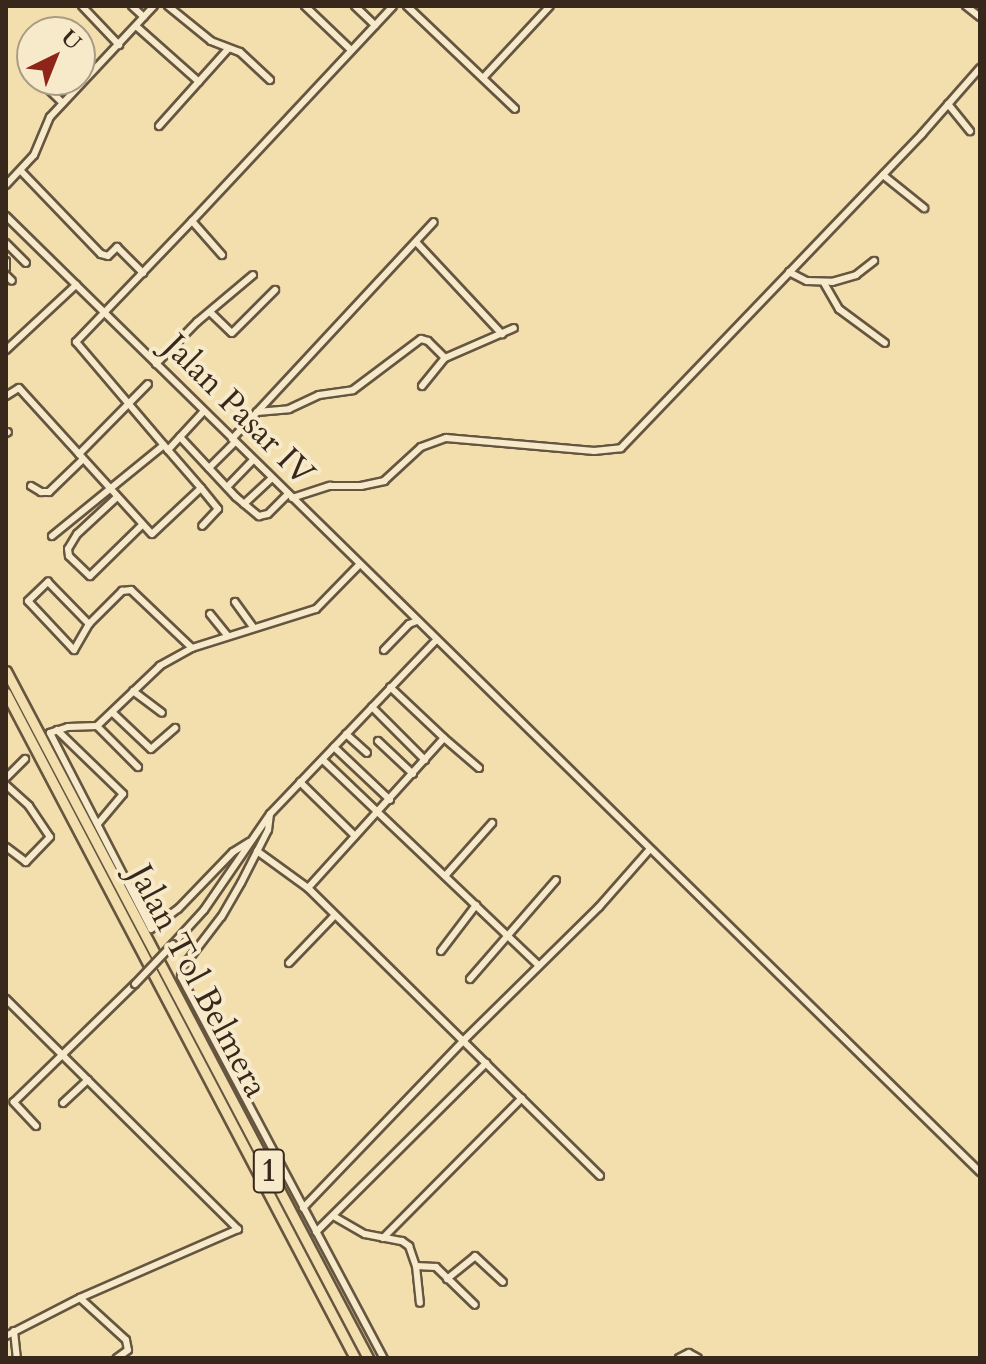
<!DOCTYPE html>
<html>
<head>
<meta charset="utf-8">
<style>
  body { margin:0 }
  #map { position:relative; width:986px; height:1364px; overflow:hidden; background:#f3dfae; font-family:Cardo,serif }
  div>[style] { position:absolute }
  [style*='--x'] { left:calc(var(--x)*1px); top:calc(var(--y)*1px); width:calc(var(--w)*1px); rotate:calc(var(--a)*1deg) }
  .roads { filter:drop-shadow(2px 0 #665640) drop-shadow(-2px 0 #665640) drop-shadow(0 2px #665640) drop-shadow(0 -2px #665640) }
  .minor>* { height:6px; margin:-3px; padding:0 3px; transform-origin:3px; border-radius:3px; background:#f7eaca }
  .highway>* { height:9px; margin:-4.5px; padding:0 4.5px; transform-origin:4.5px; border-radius:4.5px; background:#f3dfae }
  .bridges { filter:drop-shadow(2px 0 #665640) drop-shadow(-2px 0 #665640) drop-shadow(0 2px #665640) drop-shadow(0 -2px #665640) }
  .minor-bridge>* { height:6px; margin:-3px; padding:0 3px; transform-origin:3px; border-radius:3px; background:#f7eaca }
  span { translate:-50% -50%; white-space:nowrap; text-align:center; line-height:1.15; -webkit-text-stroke:8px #f7eaca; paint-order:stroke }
  .shield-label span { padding:2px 6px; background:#f7eaca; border:2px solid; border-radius:6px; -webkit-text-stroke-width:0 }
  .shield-label { font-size:32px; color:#37281b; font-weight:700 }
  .street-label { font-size:34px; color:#37281b }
  .frame { position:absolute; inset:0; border:8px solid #37281b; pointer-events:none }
  .north { position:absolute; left:16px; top:16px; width:80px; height:80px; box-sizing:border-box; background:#f7eaca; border:2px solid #aa9c84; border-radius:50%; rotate:43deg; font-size:22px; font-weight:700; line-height:32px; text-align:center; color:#37281b }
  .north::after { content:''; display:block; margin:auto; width:28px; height:36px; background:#8f2418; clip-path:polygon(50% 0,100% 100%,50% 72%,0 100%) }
</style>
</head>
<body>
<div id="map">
  <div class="roads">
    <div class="minor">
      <i style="--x:82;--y:6;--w:54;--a:46.5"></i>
      <i style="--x:132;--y:6;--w:16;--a:43"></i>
      <i style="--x:168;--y:6;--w:55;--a:39.1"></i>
      <i style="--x:211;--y:41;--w:31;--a:21"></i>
      <i style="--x:240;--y:52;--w:41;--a:43"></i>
      <i style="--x:305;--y:6;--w:64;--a:43.7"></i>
      <i style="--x:355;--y:6;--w:28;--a:44"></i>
      <i style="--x:407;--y:6;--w:149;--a:43.6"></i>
      <i style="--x:966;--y:6;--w:18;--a:38"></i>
      <i style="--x:136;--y:26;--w:84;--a:41.6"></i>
      <i style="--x:483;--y:78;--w:98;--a:-47.1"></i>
      <i style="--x:41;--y:82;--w:30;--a:44"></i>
      <i style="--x:948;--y:104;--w:35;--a:51"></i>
      <i style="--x:159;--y:126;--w:103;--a:-48.1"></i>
      <i style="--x:21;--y:171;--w:115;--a:46.1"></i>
      <i style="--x:101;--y:254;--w:7;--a:16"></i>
      <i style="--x:108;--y:256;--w:13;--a:-45"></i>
      <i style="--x:117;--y:247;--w:37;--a:45"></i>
      <i style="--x:883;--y:175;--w:53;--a:38.8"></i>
      <i style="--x:6;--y:185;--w:41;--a:-47"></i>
      <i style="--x:34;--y:155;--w:41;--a:-67.2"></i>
      <i style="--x:50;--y:117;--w:152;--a:-46.9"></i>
      <i style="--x:6;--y:216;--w:1365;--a:44.47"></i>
      <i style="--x:6;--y:243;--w:28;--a:45"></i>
      <i style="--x:417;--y:243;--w:125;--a:47"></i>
      <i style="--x:222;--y:255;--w:45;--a:-131.4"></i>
      <i style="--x:192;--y:221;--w:294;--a:-46.9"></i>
      <i style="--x:6;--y:261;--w:7;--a:90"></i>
      <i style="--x:789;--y:272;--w:20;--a:27"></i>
      <i style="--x:807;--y:281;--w:25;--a:2"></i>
      <i style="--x:832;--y:282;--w:25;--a:-16"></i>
      <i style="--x:856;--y:275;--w:23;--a:-38"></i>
      <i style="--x:6;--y:275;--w:8;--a:45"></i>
      <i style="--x:824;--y:283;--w:30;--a:60"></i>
      <i style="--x:839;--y:309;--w:57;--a:36.5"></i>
      <i style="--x:210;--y:312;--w:30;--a:44"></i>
      <i style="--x:232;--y:333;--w:61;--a:-45"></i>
      <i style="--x:6;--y:350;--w:96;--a:-42.9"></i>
      <i style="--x:156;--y:364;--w:59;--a:-45.7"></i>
      <i style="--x:197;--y:322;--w:73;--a:-40"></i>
      <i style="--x:422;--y:386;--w:36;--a:-51"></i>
      <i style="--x:445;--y:358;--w:75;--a:-23.5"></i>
      <i style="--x:6;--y:396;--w:15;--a:-32"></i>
      <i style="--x:19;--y:388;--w:197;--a:47.7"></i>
      <i style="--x:152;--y:534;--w:67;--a:-43.2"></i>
      <i style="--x:201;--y:488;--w:50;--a:-131"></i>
      <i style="--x:168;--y:450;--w:53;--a:-47.3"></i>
      <i style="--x:257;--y:412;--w:32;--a:-5"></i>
      <i style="--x:289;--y:409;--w:33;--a:-25"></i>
      <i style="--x:319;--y:395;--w:34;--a:-8"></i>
      <i style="--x:353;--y:390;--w:85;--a:-36.9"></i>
      <i style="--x:421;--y:339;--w:7;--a:16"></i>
      <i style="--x:428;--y:341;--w:24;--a:45"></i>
      <i style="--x:6;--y:433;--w:2;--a:-27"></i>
      <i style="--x:180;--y:437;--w:82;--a:47"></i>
      <i style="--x:236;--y:497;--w:30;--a:40"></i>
      <i style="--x:259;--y:516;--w:9;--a:-13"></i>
      <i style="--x:268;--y:514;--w:28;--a:-45"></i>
      <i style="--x:232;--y:439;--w:296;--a:-47.1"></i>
      <i style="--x:168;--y:450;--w:142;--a:-130.4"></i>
      <i style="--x:76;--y:342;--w:168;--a:-46.2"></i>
      <i style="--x:79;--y:454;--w:98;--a:-45.4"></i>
      <i style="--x:209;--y:468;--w:37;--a:-45"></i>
      <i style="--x:31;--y:486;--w:12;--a:31"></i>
      <i style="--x:41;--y:492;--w:8;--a:0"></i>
      <i style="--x:49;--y:492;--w:47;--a:-44.1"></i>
      <i style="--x:227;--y:487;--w:37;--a:-46"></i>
      <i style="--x:201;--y:488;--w:27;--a:51"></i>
      <i style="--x:218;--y:509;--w:23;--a:133"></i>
      <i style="--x:117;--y:497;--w:54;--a:137.2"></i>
      <i style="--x:77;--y:534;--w:17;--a:121"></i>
      <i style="--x:68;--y:549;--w:7;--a:82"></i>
      <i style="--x:69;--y:556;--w:29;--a:44"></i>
      <i style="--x:90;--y:576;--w:73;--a:-44.4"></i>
      <i style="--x:292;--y:498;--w:40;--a:-18"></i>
      <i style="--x:330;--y:486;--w:31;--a:0"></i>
      <i style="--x:361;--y:486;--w:24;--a:-12"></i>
      <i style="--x:384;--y:481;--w:50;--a:-42.6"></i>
      <i style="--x:421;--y:447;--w:27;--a:-20"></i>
      <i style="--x:446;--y:438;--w:149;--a:5"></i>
      <i style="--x:594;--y:451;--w:27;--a:-6"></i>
      <i style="--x:621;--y:448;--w:435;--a:-46.2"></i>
      <i style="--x:922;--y:134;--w:88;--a:-48.7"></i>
      <i style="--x:244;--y:504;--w:38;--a:-43"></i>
      <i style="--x:52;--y:536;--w:144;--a:-39.1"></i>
      <i style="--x:235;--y:602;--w:32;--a:54"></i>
      <i style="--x:210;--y:614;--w:28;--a:51"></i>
      <i style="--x:89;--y:624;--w:30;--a:120"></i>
      <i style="--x:74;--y:650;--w:67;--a:-133.2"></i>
      <i style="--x:28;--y:601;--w:28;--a:-44"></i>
      <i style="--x:48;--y:582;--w:59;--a:45.7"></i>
      <i style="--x:89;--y:624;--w:47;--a:-45"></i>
      <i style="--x:122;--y:591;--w:9;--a:-6"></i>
      <i style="--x:131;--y:590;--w:84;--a:43.6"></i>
      <i style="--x:192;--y:648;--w:130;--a:-17.5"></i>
      <i style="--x:316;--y:609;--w:62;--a:-45.7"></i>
      <i style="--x:192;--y:648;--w:37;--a:151"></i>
      <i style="--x:160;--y:666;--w:87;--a:136.4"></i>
      <i style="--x:97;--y:726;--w:29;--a:178"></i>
      <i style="--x:68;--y:727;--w:19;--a:162"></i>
      <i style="--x:50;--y:733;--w:220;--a:62.7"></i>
      <i style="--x:151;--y:929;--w:34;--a:-37"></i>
      <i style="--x:178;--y:909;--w:79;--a:-46"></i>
      <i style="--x:233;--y:852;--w:19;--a:-32"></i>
      <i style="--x:384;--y:650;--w:36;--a:-46"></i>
      <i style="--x:409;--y:624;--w:9;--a:-21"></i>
      <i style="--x:133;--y:691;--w:36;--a:37"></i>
      <i style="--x:372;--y:707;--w:75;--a:45"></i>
      <i style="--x:113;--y:713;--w:52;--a:43.5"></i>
      <i style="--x:151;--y:749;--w:32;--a:-41"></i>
      <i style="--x:97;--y:726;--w:58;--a:45"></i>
      <i style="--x:57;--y:730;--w:92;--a:44.1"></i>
      <i style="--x:123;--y:794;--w:38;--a:130"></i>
      <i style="--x:346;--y:734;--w:28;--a:42"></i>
      <i style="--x:444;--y:738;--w:46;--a:40.6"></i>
      <i style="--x:378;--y:741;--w:48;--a:43.3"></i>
      <i style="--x:334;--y:747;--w:77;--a:43.4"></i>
      <i style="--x:323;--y:760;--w:298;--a:43.6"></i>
      <i style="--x:6;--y:778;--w:27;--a:-45"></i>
      <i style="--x:300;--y:782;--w:77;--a:44.5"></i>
      <i style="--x:6;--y:785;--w:31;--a:42"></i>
      <i style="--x:29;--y:806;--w:37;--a:56"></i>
      <i style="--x:50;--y:837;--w:35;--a:134"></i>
      <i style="--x:26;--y:862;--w:25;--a:-143"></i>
      <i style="--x:270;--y:814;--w:16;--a:97"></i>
      <i style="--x:268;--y:830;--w:59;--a:117"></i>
      <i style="--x:241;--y:883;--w:39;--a:120"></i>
      <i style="--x:221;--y:917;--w:64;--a:127.4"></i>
      <i style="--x:182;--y:968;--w:9;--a:96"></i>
      <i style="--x:181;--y:977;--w:432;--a:62"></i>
      <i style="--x:257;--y:851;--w:63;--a:36"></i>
      <i style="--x:308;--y:888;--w:410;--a:44.6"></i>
      <i style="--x:445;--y:876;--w:71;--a:-48.4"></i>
      <i style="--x:308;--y:888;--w:202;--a:-47.8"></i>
      <i style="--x:444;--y:738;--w:74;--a:-136.6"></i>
      <i style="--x:173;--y:944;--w:46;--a:-47.6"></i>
      <i style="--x:204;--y:910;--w:116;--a:-55.5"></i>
      <i style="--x:270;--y:814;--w:240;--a:-46.3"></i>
      <i style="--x:441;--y:951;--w:58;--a:-52.7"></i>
      <i style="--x:289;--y:963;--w:65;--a:-46.2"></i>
      <i style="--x:470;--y:979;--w:131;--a:-49"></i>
      <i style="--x:6;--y:999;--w:327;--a:44.8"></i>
      <i style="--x:238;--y:1229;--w:172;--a:156.4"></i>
      <i style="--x:80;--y:1298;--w:83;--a:152.8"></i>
      <i style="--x:63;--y:1103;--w:34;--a:-43"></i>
      <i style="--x:36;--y:1126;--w:33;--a:-133"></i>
      <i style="--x:14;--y:1102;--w:169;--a:-44.3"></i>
      <i style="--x:303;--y:1208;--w:233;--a:-46.2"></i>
      <i style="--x:464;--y:1040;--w:190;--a:-44.6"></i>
      <i style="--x:599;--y:907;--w:77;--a:-48.7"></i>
      <i style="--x:335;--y:1217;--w:34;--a:30"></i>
      <i style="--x:365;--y:1234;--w:38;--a:11"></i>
      <i style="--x:402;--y:1241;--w:9;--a:36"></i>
      <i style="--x:409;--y:1246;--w:21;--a:71"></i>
      <i style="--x:416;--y:1266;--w:20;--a:3"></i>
      <i style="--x:436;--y:1267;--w:54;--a:44.3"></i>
      <i style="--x:316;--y:1232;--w:240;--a:-44.8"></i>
      <i style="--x:383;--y:1238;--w:197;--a:-45.2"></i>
      <i style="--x:416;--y:1266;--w:37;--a:84"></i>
      <i style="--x:447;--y:1279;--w:36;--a:-39"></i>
      <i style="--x:475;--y:1256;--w:38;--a:43"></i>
      <i style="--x:80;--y:1298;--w:62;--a:42.4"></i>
      <i style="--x:126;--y:1340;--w:10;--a:79"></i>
      <i style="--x:128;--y:1350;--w:14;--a:144"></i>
      <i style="--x:14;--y:1331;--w:27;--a:84"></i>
      <i style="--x:679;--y:1358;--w:11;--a:-27"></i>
      <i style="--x:689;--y:1353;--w:10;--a:29"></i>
    </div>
    <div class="highway">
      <i style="--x:6;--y:671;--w:777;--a:62.21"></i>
      <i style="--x:6;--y:693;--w:751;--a:62.31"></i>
    </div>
  </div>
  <div class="bridges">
    <div class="minor-bridge">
      <i style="--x:135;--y:984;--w:55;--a:-46.5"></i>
    </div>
  </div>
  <div class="shield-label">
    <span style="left:269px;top:1171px">1</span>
  </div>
  <div class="street-label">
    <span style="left:239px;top:410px;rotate:45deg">Jalan Pasar IV</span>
    <span style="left:198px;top:981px;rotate:62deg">Jalan Tol Belmera</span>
  </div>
  <div class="frame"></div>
  <div class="north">U</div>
</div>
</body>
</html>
